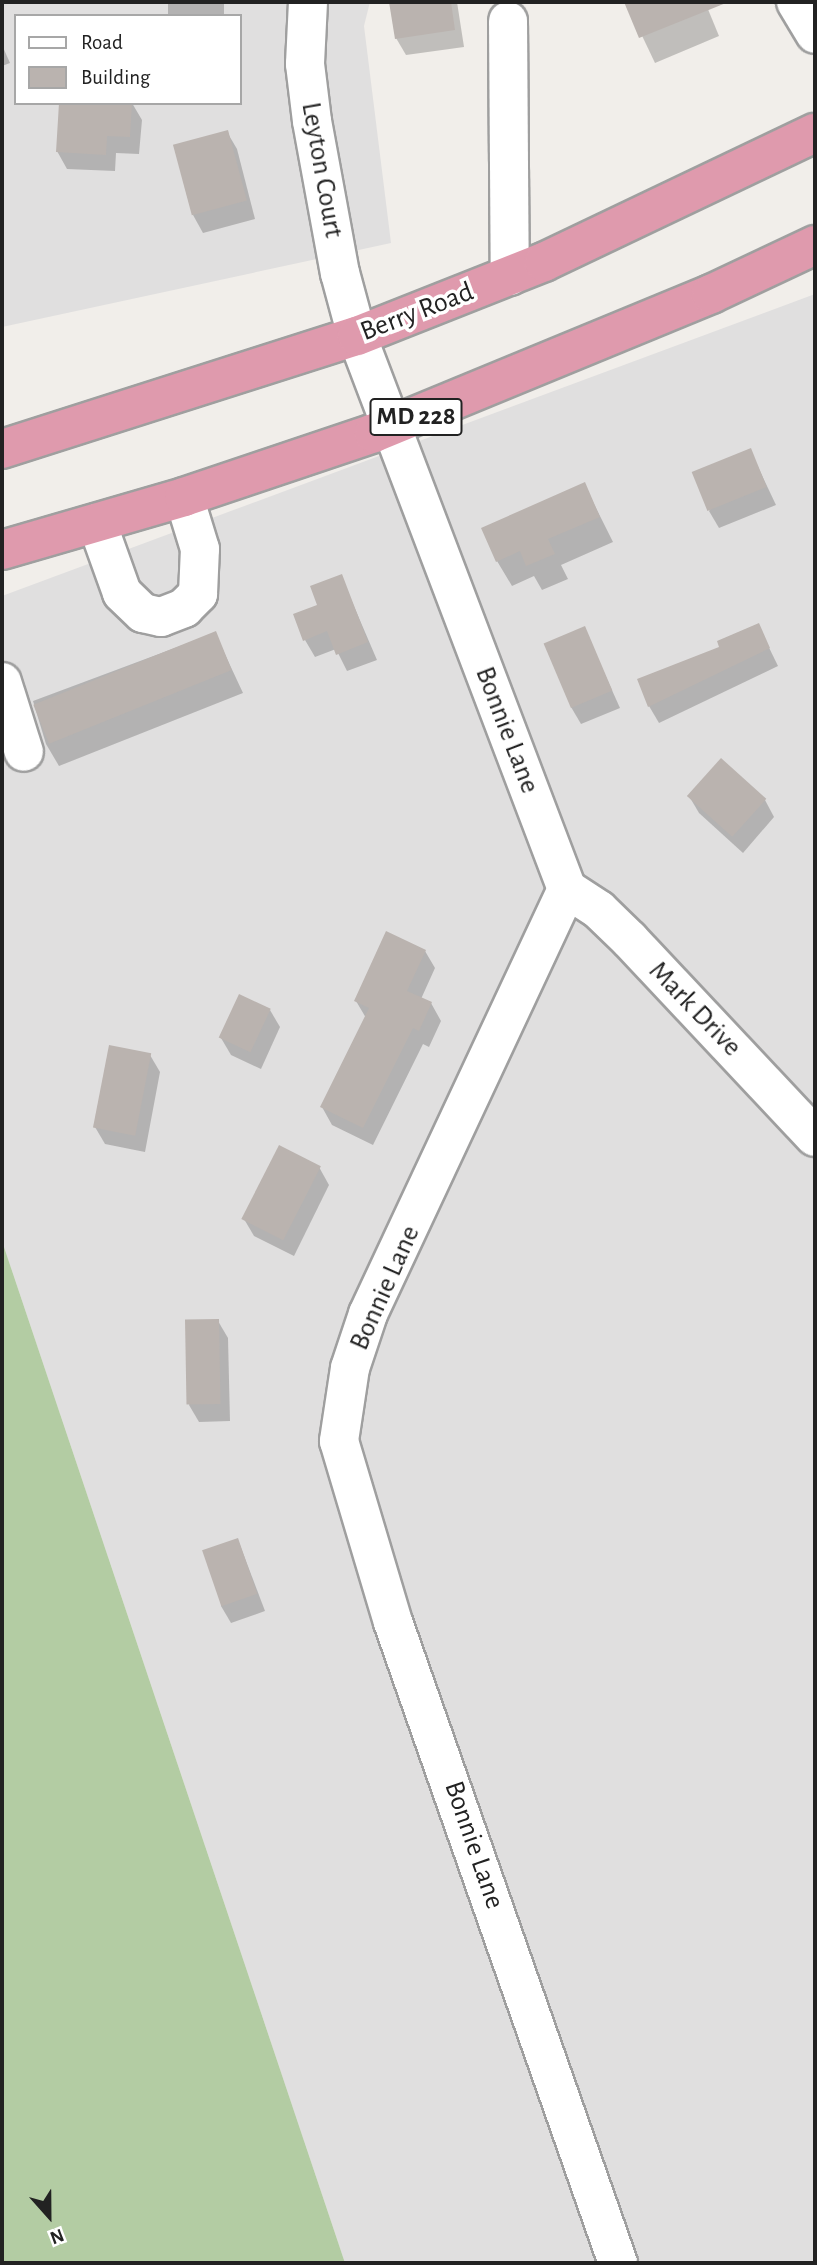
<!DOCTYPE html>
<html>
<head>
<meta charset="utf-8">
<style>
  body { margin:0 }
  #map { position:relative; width:817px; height:2265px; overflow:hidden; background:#f1eeea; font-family:"Alegreya Sans",sans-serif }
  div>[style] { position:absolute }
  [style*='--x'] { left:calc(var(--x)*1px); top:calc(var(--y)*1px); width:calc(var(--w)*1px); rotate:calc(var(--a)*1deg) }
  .residential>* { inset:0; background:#e0dfdf }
  .forest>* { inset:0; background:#b3cca3 }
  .shadow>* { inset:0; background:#0003; transform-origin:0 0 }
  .building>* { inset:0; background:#bab3af; transform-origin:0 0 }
  .roads { filter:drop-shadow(2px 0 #9f9f9f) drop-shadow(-2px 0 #9f9f9f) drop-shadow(0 2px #9f9f9f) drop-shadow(0 -2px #9f9f9f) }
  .minor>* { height:38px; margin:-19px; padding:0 19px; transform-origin:19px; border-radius:19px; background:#fff }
  .highway>* { height:38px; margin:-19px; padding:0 19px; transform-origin:19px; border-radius:19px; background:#df9aad }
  span { translate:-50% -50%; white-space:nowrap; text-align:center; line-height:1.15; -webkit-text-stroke:7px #fff; paint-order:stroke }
  .shield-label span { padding:2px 5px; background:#fff; border:2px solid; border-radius:5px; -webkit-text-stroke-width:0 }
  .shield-label { font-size:26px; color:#222; font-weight:700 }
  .street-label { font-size:28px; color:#222 }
  .frame { position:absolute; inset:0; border:4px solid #222; pointer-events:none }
  .legend { position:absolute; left:14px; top:14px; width:228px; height:91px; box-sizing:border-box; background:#fff; border:2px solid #a7a7a7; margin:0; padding:9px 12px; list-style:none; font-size:21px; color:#222 }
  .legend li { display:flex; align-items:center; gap:14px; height:35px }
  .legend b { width:35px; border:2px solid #a7a7a7 }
  .north { position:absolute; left:14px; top:2181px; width:70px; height:70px; -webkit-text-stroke:5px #fff; paint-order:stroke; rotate:159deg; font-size:19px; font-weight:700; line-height:28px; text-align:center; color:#222 }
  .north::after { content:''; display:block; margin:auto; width:24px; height:32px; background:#222; clip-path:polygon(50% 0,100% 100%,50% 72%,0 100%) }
</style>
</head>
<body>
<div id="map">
  <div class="residential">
    <i style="clip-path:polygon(evenodd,2px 2px,370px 2px,364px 26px,391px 243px,2px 327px,2px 2px,16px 16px,240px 16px,240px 103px,16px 103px,16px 16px)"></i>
    <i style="clip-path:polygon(815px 294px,815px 2263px,345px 2263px,2px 1241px,2px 596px)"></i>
  </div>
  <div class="forest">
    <i style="clip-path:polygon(2px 1241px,345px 2263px,2px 2263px)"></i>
  </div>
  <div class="shadow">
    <i style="left:168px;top:2px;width:56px;height:14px"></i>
    <i style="clip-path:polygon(391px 2px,457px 2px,464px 47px,406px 55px,396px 38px)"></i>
    <i style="clip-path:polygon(626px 2px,705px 2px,719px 36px,655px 63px)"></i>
    <i style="clip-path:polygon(2px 45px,10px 63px,2px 66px)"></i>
    <i style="clip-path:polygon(60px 103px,132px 103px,142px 120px,139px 154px,116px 153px,115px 171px,67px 169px,57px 151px)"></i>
    <i style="clip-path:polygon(227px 132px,237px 149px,255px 219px,203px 233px,193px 215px)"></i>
    <i style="clip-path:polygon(750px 450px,776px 505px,719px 528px,709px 511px)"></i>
    <i style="clip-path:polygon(584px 484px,613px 542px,561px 565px,568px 579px,542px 590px,534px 576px,512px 586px,497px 561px)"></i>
    <i style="clip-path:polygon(341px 576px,377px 660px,347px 671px,336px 649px,315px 657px,305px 640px,319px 606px)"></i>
    <i style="clip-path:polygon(758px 625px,778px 666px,659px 723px,649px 706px,722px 648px)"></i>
    <i style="clip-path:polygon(584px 628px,620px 708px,581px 724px,571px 707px)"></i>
    <i style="clip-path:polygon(215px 633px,243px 693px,59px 766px,46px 744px,33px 701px)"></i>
    <i style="clip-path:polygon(689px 796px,765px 800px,774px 817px,743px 853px,699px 813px)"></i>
    <i style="clip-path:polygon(425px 951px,435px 968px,421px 999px,431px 1003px,441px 1021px,429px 1047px,423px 1044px,373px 1145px,332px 1125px,322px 1107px,366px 1018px,356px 1001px)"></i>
    <i style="clip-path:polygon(270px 1010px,280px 1027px,261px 1069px,231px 1055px,221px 1038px)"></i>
    <i style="clip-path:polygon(150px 1055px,160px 1072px,145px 1152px,105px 1144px,95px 1127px)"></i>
    <i style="clip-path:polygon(319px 1167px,329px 1185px,294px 1256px,254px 1236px,244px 1219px)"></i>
    <i style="clip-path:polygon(218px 1321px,228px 1338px,230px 1421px,199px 1422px,189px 1405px)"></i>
    <i style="clip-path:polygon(238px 1540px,265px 1611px,231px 1623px,221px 1606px)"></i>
  </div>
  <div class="building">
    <i style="clip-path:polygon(389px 2px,451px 2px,455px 30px,395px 39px)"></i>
    <i style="clip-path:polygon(624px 2px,726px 2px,726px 3px,639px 38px)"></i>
    <i style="clip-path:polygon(59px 103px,132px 103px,130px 137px,107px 136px,106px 155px,56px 152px)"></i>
    <i style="left:228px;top:130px;width:73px;height:57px;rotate:75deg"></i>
    <i style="left:751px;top:448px;width:42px;height:64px;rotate:68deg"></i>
    <i style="clip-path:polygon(585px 482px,600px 517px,548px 539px,555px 554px,526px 566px,520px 551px,496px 562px,481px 528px)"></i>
    <i style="clip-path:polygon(342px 574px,368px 642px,336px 655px,327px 631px,303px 641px,293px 614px,317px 605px,310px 586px)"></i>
    <i style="clip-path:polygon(759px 623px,770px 648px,648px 707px,637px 679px,719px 647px,717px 641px)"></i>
    <i style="left:585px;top:626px;width:70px;height:45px;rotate:67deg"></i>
    <i style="left:216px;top:631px;width:42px;height:197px;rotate:68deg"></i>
    <i style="left:721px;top:758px;width:61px;height:51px;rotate:42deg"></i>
    <i style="clip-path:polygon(386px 931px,426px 950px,407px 991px,432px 1002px,419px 1031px,413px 1028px,363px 1128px,320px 1107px,369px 1008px,354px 1001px)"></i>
    <i style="left:239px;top:994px;width:35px;height:48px;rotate:25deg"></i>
    <i style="left:109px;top:1045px;width:43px;height:84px;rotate:11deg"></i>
    <i style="left:279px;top:1145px;width:47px;height:83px;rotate:27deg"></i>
    <i style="left:219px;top:1319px;width:85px;height:34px;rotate:89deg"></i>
    <i style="left:238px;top:1538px;width:59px;height:38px;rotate:71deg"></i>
  </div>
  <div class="roads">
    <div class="minor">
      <i style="--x:308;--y:2;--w:62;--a:92.8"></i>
      <i style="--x:305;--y:64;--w:57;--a:83"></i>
      <i style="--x:312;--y:121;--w:155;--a:79.6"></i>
      <i style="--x:340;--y:273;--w:65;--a:74.9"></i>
      <i style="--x:357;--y:336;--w:592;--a:69.21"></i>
      <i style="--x:567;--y:889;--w:469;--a:115.1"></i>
      <i style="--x:368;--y:1314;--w:57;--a:108.4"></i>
      <i style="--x:350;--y:1368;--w:74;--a:98.6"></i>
      <i style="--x:339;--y:1441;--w:189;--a:73.4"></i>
      <i style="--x:393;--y:1622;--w:679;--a:70.66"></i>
      <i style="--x:796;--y:2;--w:37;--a:59"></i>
      <i style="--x:508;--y:21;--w:255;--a:89.6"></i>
      <i style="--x:97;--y:523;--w:74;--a:70.3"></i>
      <i style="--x:122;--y:593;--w:29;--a:44"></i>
      <i style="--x:143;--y:613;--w:18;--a:13"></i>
      <i style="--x:161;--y:617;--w:25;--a:-21"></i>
      <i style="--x:184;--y:608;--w:20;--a:-45"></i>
      <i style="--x:198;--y:594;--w:45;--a:-87.5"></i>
      <i style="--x:200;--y:549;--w:54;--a:-107.1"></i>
      <i style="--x:2;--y:682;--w:73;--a:72.6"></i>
      <i style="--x:567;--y:889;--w:38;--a:33"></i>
      <i style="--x:599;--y:910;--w:43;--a:44.1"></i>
      <i style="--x:630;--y:940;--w:270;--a:46.8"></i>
    </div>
    <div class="highway">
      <i style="--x:2;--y:449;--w:373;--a:-17.7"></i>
      <i style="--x:357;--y:336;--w:201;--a:-21.6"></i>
      <i style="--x:544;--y:262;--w:300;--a:-25.5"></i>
      <i style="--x:2;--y:550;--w:190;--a:-16.2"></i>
      <i style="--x:184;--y:497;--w:200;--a:-18.6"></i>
      <i style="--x:374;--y:433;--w:365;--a:-22.4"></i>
      <i style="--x:711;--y:294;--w:115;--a:-25.2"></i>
    </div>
  </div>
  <div class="shield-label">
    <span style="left:416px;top:417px">MD 228</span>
  </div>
  <div class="street-label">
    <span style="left:322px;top:170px;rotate:80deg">Leyton Court</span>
    <span style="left:417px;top:312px;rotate:-21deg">Berry Road</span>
    <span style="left:507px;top:730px;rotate:69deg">Bonnie Lane</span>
    <span style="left:695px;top:1009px;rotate:46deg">Mark Drive</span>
    <span style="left:385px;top:1288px;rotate:-66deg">Bonnie Lane</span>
    <span style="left:474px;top:1845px;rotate:71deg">Bonnie Lane</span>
  </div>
  <div class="frame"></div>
  <ul class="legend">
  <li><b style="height:9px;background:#fff"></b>Road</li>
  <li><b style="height:19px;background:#bab3af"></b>Building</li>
  </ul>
  <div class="north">N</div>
</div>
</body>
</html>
